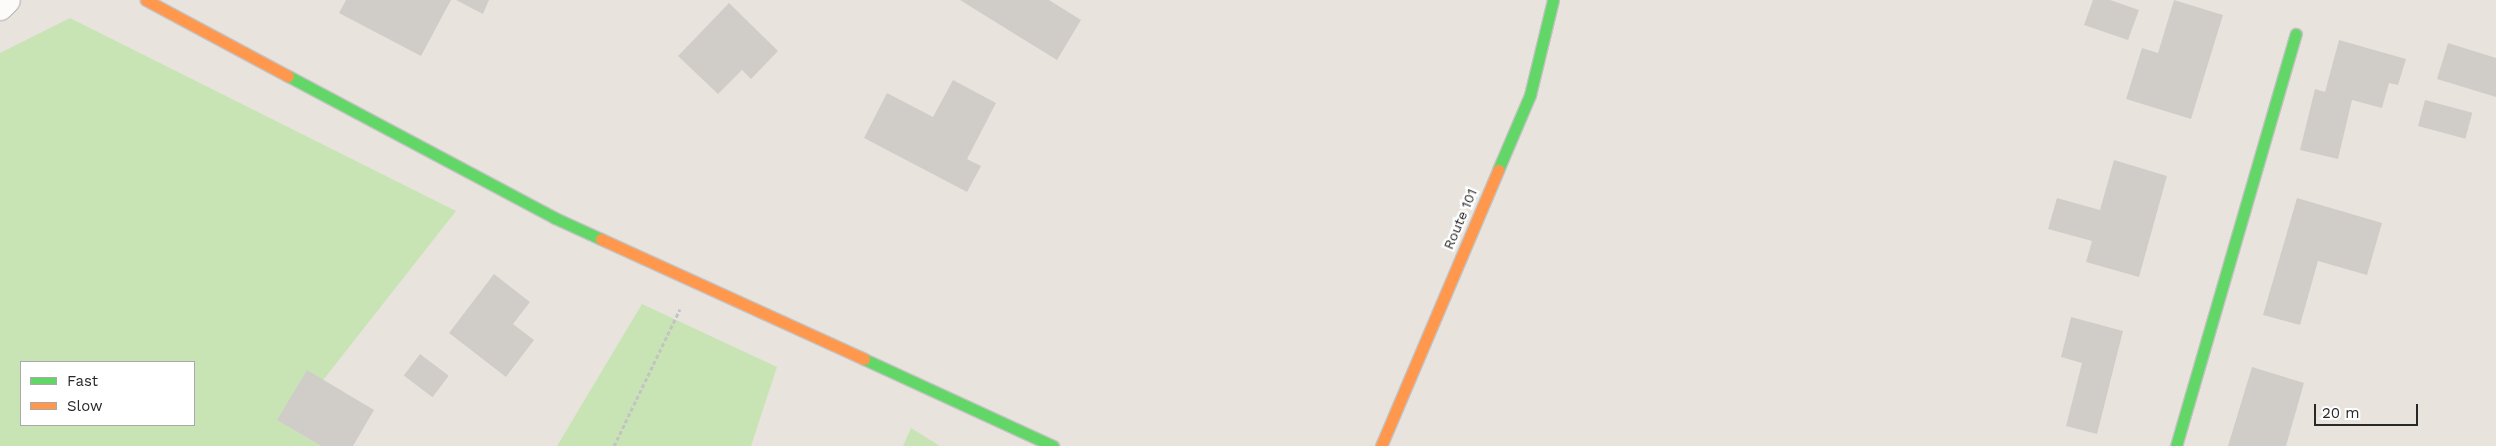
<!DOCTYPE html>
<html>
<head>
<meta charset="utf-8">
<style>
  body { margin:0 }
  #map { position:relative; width:2496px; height:446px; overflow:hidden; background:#e8e3dd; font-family:"Work Sans",sans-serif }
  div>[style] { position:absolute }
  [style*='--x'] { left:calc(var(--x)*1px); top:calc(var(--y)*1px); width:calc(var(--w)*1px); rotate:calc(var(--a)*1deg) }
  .green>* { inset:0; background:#c8e4b4 }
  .building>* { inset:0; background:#d0cdc9; transform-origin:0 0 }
  .path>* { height:3px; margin-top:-1.5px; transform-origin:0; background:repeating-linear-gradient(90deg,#c4c3c3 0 4px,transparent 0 6.5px) }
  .roads { filter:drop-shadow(1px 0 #c4c3c3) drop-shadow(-1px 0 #c4c3c3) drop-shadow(0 1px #c4c3c3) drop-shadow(0 -1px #c4c3c3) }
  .street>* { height:28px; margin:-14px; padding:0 14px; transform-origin:14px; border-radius:14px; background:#fcfbfa }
  .fast>* { height:11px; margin:-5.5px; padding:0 5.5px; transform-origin:5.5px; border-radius:5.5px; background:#63d668 }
  .slow>* { height:11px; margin:-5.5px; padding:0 5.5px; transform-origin:5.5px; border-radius:5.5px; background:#ff974d }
  span { translate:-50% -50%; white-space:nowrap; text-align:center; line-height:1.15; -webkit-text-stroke:5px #fff; paint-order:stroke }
  .street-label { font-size:14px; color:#282828 }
  .legend { position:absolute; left:20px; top:361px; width:175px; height:65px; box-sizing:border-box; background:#fff; border:1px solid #a9a9a9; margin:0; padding:6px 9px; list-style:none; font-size:15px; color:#282828 }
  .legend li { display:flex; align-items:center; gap:10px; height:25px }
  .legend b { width:25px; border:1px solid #a9a9a9 }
  .scale { position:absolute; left:2314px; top:404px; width:104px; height:22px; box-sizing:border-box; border:2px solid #282828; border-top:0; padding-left:6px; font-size:15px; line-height:18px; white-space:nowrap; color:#282828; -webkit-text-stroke:4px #fff; paint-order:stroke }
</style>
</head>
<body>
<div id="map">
  <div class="green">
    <i style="clip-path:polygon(evenodd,70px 18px,456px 211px,287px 426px,321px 446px,0 446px,0 53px,70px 18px,21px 362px,194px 362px,194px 425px,21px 425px,21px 362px)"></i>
    <i style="clip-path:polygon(642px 304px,777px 367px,751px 446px,557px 446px)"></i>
    <i style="clip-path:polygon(911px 428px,940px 446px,903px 446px)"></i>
  </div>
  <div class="building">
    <i style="clip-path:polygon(346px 0,451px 0,421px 56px,339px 13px)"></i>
    <i style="clip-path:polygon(456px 0,489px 0,483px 14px)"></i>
    <i style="clip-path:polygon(960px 0,1049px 0,1081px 20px,1057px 60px)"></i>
    <i style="clip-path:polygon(2093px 0,2110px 0,2139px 10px,2128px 40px,2084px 25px)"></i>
    <i style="clip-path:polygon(2174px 0,2223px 15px,2191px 119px,2126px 99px,2142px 48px,2158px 53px)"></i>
    <i style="clip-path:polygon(729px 3px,778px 51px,751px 79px,742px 70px,718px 94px,678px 56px)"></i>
    <i style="clip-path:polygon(2339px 40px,2406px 59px,2398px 85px,2389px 83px,2382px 108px,2352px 100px,2338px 159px,2300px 150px,2315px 89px,2325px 92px)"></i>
    <i style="clip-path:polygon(2448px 43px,2496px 58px,2496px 97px,2437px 79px)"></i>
    <i style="clip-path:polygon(953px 80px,996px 103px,967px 159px,981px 166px,967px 192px,864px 138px,887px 93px,933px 117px)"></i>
    <i style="left:2425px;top:100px;width:49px;height:27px;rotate:15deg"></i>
    <i style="clip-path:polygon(2114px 160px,2167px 176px,2139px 277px,2086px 262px,2092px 241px,2048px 229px,2057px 198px,2100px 210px)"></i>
    <i style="clip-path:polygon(2297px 198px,2382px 223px,2367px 275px,2318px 261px,2300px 325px,2263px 315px)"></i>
    <i style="clip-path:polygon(494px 274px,530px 302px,513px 324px,534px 340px,506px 377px,449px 333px)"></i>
    <i style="clip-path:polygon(2071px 317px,2123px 331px,2097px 434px,2066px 426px,2082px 363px,2061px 357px)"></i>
    <i style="left:420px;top:354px;width:36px;height:27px;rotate:37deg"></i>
    <i style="clip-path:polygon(2252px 367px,2304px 383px,2286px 446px,2228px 446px)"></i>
    <i style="clip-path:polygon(307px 370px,374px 410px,353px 446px,321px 446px,277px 420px)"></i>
  </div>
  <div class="path">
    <i style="--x:614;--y:446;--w:152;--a:-64.3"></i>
  </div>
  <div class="roads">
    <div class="street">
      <i style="--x:0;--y:6;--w:8;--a:-45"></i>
    </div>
    <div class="fast">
      <i style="--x:288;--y:76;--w:302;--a:28"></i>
      <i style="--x:555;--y:218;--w:51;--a:24.5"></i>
      <i style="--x:1498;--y:170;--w:82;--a:-66.9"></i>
      <i style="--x:1530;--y:95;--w:98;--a:-76.4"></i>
      <i style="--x:864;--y:359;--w:208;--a:24.7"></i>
      <i style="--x:2176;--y:446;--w:429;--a:-73.8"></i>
    </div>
    <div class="slow">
      <i style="--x:146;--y:0;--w:161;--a:28.2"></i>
      <i style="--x:601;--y:239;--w:289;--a:24.5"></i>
      <i style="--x:1381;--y:446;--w:300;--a:-67"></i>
    </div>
  </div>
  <div class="street-label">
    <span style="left:1460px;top:219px;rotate:-67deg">Route 101</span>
  </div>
  <ul class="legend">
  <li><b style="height:6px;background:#63d668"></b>Fast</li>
  <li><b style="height:6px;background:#ff974d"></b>Slow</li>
  </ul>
  <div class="scale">20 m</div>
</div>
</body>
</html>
